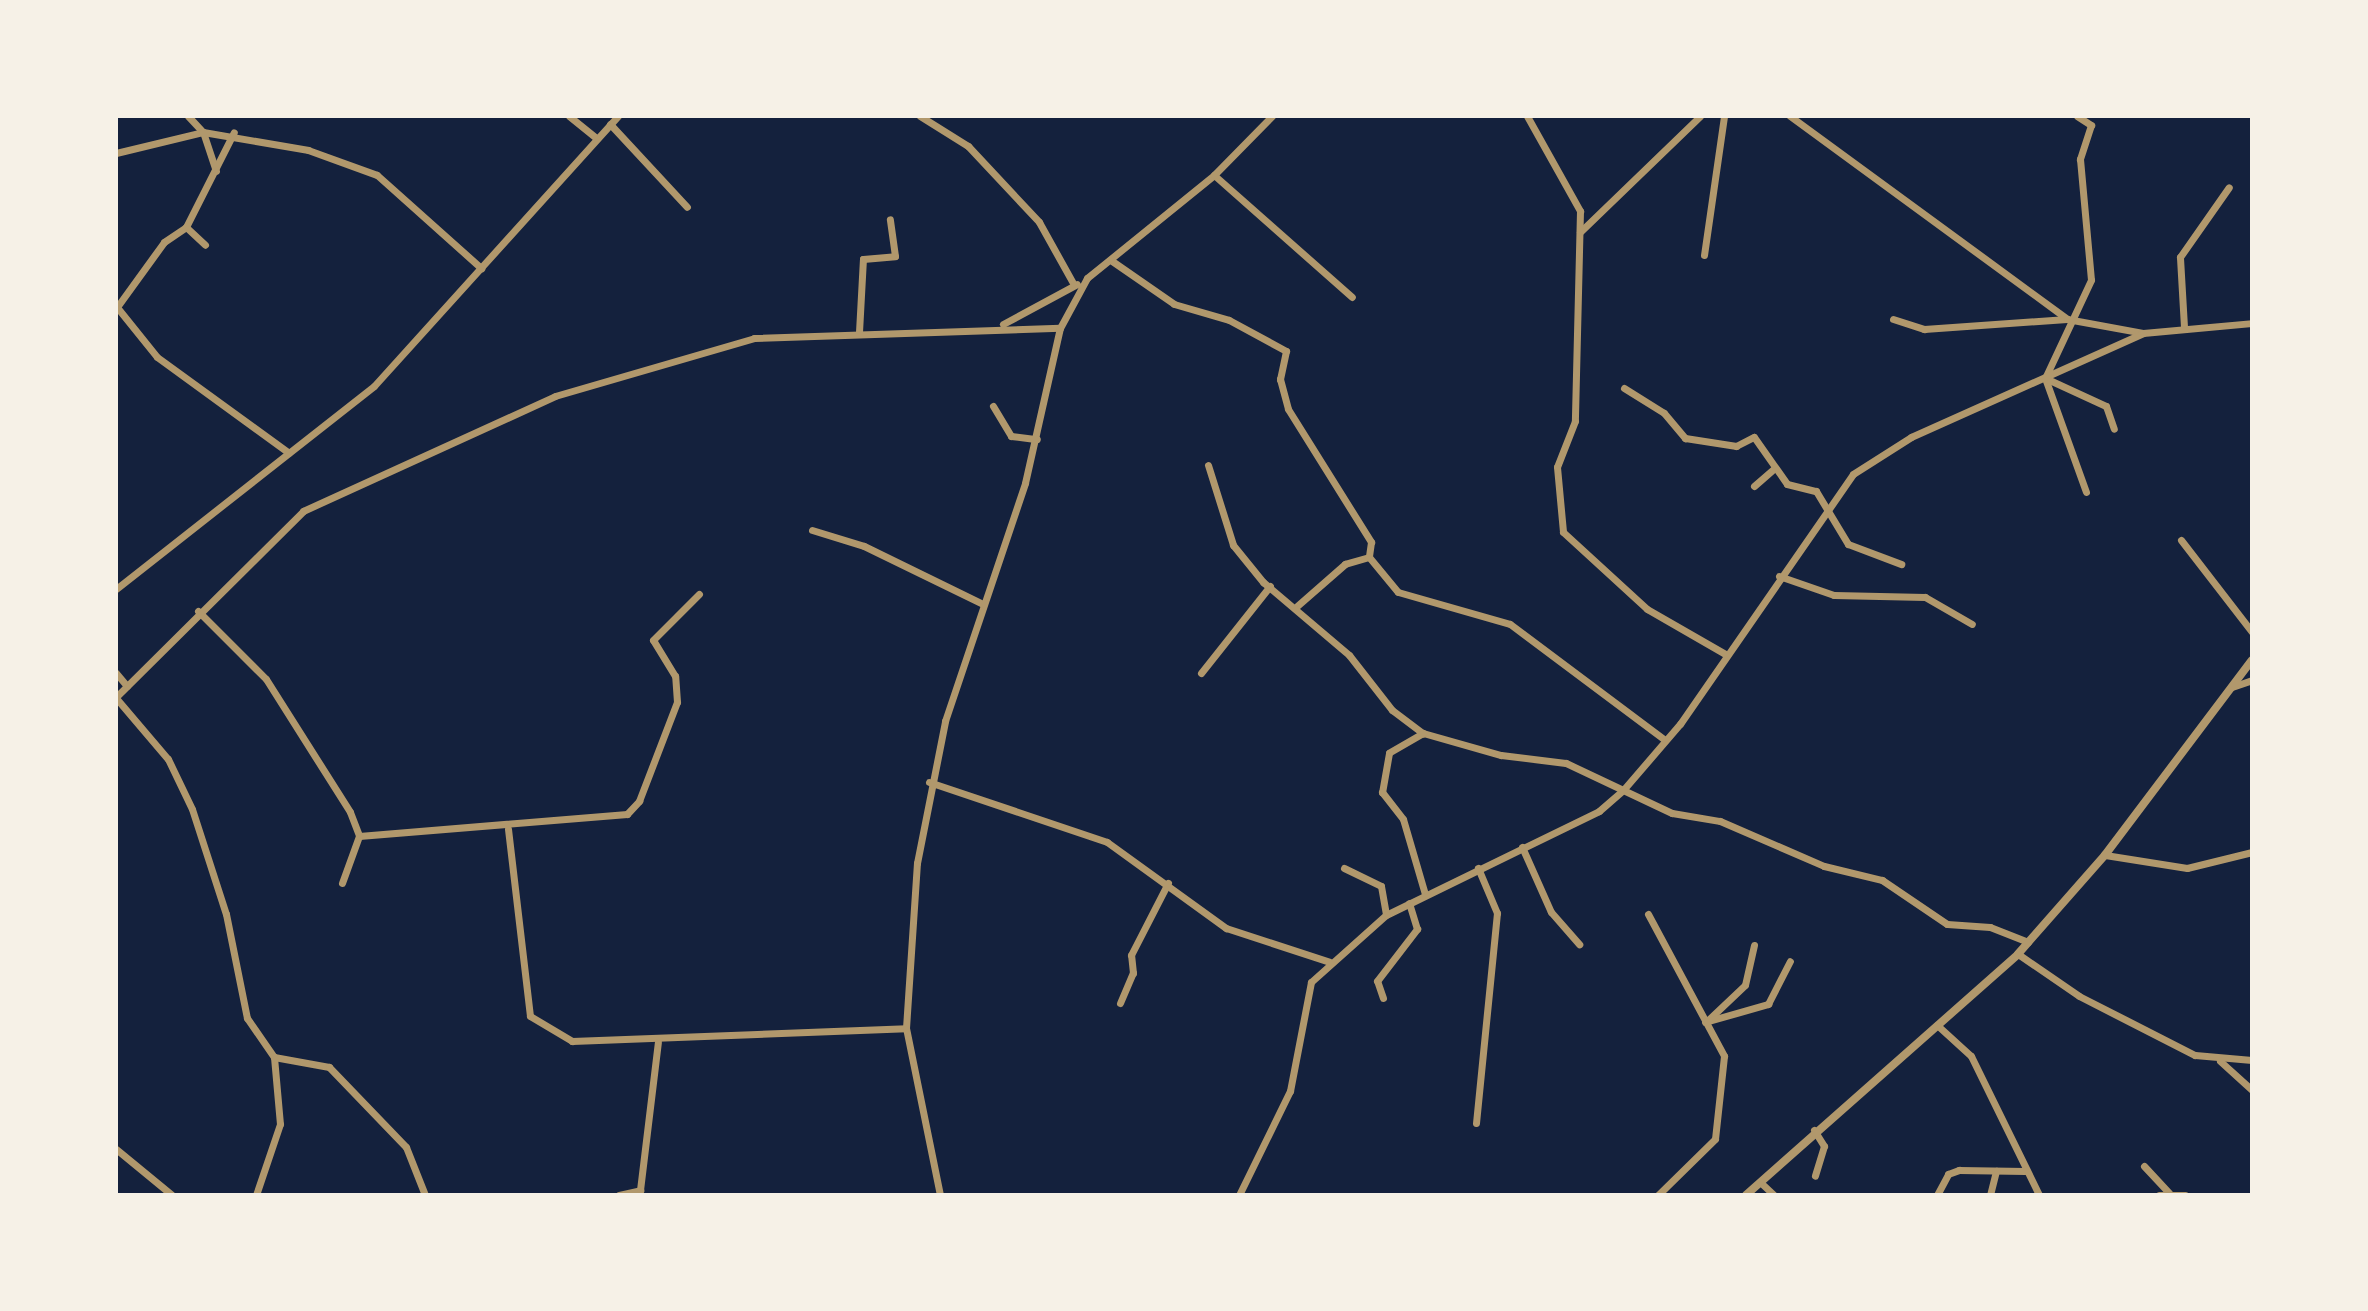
<!DOCTYPE html>
<html>
<head>
<meta charset="utf-8">
<style>
  body { margin:0 }
  #map { position:relative; width:2368px; height:1311px; overflow:hidden; background:#14213d; font-family:"Playfair Display",serif }
  div>[style] { position:absolute }
  [style*='--x'] { left:calc(var(--x)*1px); top:calc(var(--y)*1px); width:calc(var(--w)*1px); rotate:calc(var(--a)*1deg) }
  .minor>* { height:7px; margin:-3.5px; padding:0 3.5px; transform-origin:3.5px; border-radius:3.5px; background:#b1986c }
  .tertiary>* { height:8px; margin:-4px; padding:0 4px; transform-origin:4px; border-radius:4px; background:#b1986c }
  span { translate:-50% -50%; white-space:nowrap; text-align:center; line-height:1.15; -webkit-text-stroke:7px #f6f1e7; paint-order:stroke }
  .frame { position:absolute; inset:0; border:118px solid #f6f1e7; pointer-events:none }
</style>
</head>
<body>
<div id="map">
  <div class="minor">
    <i style="--x:188;--y:116;--w:22;--a:47"></i>
    <i style="--x:203;--y:132;--w:41;--a:71.6"></i>
    <i style="--x:569;--y:116;--w:35;--a:39"></i>
    <i style="--x:920;--y:116;--w:57;--a:32"></i>
    <i style="--x:968;--y:146;--w:104;--a:46.9"></i>
    <i style="--x:1039;--y:222;--w:72;--a:60.9"></i>
    <i style="--x:1527;--y:116;--w:109;--a:60.8"></i>
    <i style="--x:1580;--y:211;--w:210;--a:91.4"></i>
    <i style="--x:1575;--y:421;--w:49;--a:111.4"></i>
    <i style="--x:1557;--y:467;--w:65;--a:84.7"></i>
    <i style="--x:1563;--y:532;--w:114;--a:42.5"></i>
    <i style="--x:1647;--y:609;--w:92;--a:29.9"></i>
    <i style="--x:1790;--y:116;--w:343;--a:36.2"></i>
    <i style="--x:2077;--y:116;--w:17;--a:33"></i>
    <i style="--x:2091;--y:125;--w:36;--a:108"></i>
    <i style="--x:2080;--y:159;--w:121;--a:84.8"></i>
    <i style="--x:2091;--y:280;--w:108;--a:115.1"></i>
    <i style="--x:2045;--y:378;--w:121;--a:70.2"></i>
    <i style="--x:610;--y:124;--w:113;--a:47.1"></i>
    <i style="--x:116;--y:153;--w:89;--a:-13.6"></i>
    <i style="--x:203;--y:132;--w:107;--a:9.7"></i>
    <i style="--x:308;--y:150;--w:73;--a:19.9"></i>
    <i style="--x:377;--y:175;--w:140;--a:41.8"></i>
    <i style="--x:1214;--y:175;--w:184;--a:41.5"></i>
    <i style="--x:186;--y:227;--w:26;--a:43"></i>
    <i style="--x:1580;--y:232;--w:167;--a:-44"></i>
    <i style="--x:1704;--y:255;--w:140;--a:-81.8"></i>
    <i style="--x:1112;--y:261;--w:75;--a:34.7"></i>
    <i style="--x:1174;--y:304;--w:57;--a:16.2"></i>
    <i style="--x:1229;--y:320;--w:65;--a:28.5"></i>
    <i style="--x:1286;--y:351;--w:29;--a:102"></i>
    <i style="--x:1280;--y:379;--w:31;--a:75"></i>
    <i style="--x:1288;--y:409;--w:157;--a:58"></i>
    <i style="--x:1371;--y:542;--w:15;--a:98"></i>
    <i style="--x:1369;--y:557;--w:25;--a:164"></i>
    <i style="--x:1345;--y:564;--w:64;--a:138.8"></i>
    <i style="--x:116;--y:306;--w:65;--a:51.2"></i>
    <i style="--x:157;--y:357;--w:163;--a:36"></i>
    <i style="--x:117;--y:307;--w:80;--a:-54.1"></i>
    <i style="--x:164;--y:242;--w:27;--a:-34"></i>
    <i style="--x:186;--y:227;--w:106;--a:-63.2"></i>
    <i style="--x:1893;--y:319;--w:33;--a:18"></i>
    <i style="--x:1924;--y:329;--w:143;--a:-4"></i>
    <i style="--x:2067;--y:319;--w:77;--a:10.4"></i>
    <i style="--x:1003;--y:324;--w:84;--a:-28.4"></i>
    <i style="--x:2184;--y:327;--w:70;--a:-93.3"></i>
    <i style="--x:2180;--y:257;--w:85;--a:-55"></i>
    <i style="--x:859;--y:332;--w:73;--a:-86.9"></i>
    <i style="--x:863;--y:259;--w:32;--a:-5"></i>
    <i style="--x:895;--y:256;--w:37;--a:-98"></i>
    <i style="--x:2045;--y:378;--w:67;--a:24.7"></i>
    <i style="--x:2106;--y:406;--w:24;--a:71"></i>
    <i style="--x:1624;--y:388;--w:47;--a:32"></i>
    <i style="--x:1664;--y:413;--w:33;--a:50"></i>
    <i style="--x:1685;--y:438;--w:52;--a:8.9"></i>
    <i style="--x:1736;--y:446;--w:20;--a:-27"></i>
    <i style="--x:1754;--y:437;--w:57;--a:54.9"></i>
    <i style="--x:1787;--y:484;--w:30;--a:14"></i>
    <i style="--x:1816;--y:491;--w:62;--a:58.9"></i>
    <i style="--x:1848;--y:544;--w:57;--a:20.7"></i>
    <i style="--x:993;--y:406;--w:35;--a:59"></i>
    <i style="--x:1011;--y:436;--w:26;--a:7"></i>
    <i style="--x:1208;--y:465;--w:84;--a:72.6"></i>
    <i style="--x:1233;--y:545;--w:48;--a:51"></i>
    <i style="--x:1263;--y:582;--w:113;--a:40.3"></i>
    <i style="--x:1349;--y:655;--w:70;--a:52"></i>
    <i style="--x:1392;--y:710;--w:39;--a:37"></i>
    <i style="--x:1423;--y:733;--w:81;--a:15.8"></i>
    <i style="--x:1501;--y:755;--w:65;--a:7"></i>
    <i style="--x:1566;--y:763;--w:117;--a:25.3"></i>
    <i style="--x:1672;--y:813;--w:49;--a:9.5"></i>
    <i style="--x:1720;--y:821;--w:113;--a:23.4"></i>
    <i style="--x:1824;--y:866;--w:60;--a:13.6"></i>
    <i style="--x:1882;--y:880;--w:78;--a:34.1"></i>
    <i style="--x:1947;--y:924;--w:43;--a:4"></i>
    <i style="--x:1990;--y:927;--w:41;--a:21.5"></i>
    <i style="--x:1754;--y:486;--w:28;--a:-41"></i>
    <i style="--x:812;--y:530;--w:54;--a:17.1"></i>
    <i style="--x:864;--y:546;--w:132;--a:26"></i>
    <i style="--x:2181;--y:540;--w:116;--a:52.3"></i>
    <i style="--x:1369;--y:557;--w:45;--a:50.4"></i>
    <i style="--x:1398;--y:592;--w:116;--a:15.9"></i>
    <i style="--x:1510;--y:624;--w:194;--a:36.8"></i>
    <i style="--x:1779;--y:576;--w:58;--a:19.1"></i>
    <i style="--x:1834;--y:595;--w:91;--a:1.3"></i>
    <i style="--x:1925;--y:597;--w:54;--a:29.9"></i>
    <i style="--x:116;--y:589;--w:328;--a:-38.2"></i>
    <i style="--x:374;--y:386;--w:364;--a:-47.9"></i>
    <i style="--x:198;--y:611;--w:96;--a:45"></i>
    <i style="--x:266;--y:679;--w:157;--a:57.7"></i>
    <i style="--x:350;--y:812;--w:26;--a:69"></i>
    <i style="--x:359;--y:836;--w:50;--a:109.9"></i>
    <i style="--x:116;--y:673;--w:17;--a:50"></i>
    <i style="--x:1201;--y:673;--w:111;--a:-51.6"></i>
    <i style="--x:2232;--y:687;--w:21;--a:-19"></i>
    <i style="--x:116;--y:697;--w:264;--a:-44.8"></i>
    <i style="--x:303;--y:511;--w:277;--a:-24.5"></i>
    <i style="--x:555;--y:396;--w:207;--a:-16.2"></i>
    <i style="--x:754;--y:338;--w:306;--a:-1.9"></i>
    <i style="--x:116;--y:698;--w:80;--a:49.6"></i>
    <i style="--x:168;--y:759;--w:55;--a:64.4"></i>
    <i style="--x:192;--y:809;--w:110;--a:72.1"></i>
    <i style="--x:226;--y:914;--w:106;--a:78.6"></i>
    <i style="--x:247;--y:1018;--w:47;--a:55.3"></i>
    <i style="--x:274;--y:1057;--w:67;--a:84.9"></i>
    <i style="--x:280;--y:1124;--w:75;--a:108.7"></i>
    <i style="--x:1423;--y:733;--w:39;--a:150"></i>
    <i style="--x:1389;--y:753;--w:40;--a:100"></i>
    <i style="--x:1382;--y:792;--w:34;--a:52"></i>
    <i style="--x:1403;--y:819;--w:78;--a:73.7"></i>
    <i style="--x:929;--y:782;--w:188;--a:18.6"></i>
    <i style="--x:1107;--y:842;--w:147;--a:35.9"></i>
    <i style="--x:1226;--y:928;--w:109;--a:18.1"></i>
    <i style="--x:508;--y:829;--w:188;--a:83.3"></i>
    <i style="--x:530;--y:1016;--w:49;--a:30.8"></i>
    <i style="--x:572;--y:1041;--w:334;--a:-2.2"></i>
    <i style="--x:359;--y:836;--w:269;--a:-4.7"></i>
    <i style="--x:627;--y:814;--w:18;--a:-47"></i>
    <i style="--x:639;--y:801;--w:106;--a:-69"></i>
    <i style="--x:677;--y:702;--w:26;--a:-94"></i>
    <i style="--x:675;--y:676;--w:42;--a:-121.4"></i>
    <i style="--x:653;--y:640;--w:65;--a:-45"></i>
    <i style="--x:1522;--y:847;--w:71;--a:66"></i>
    <i style="--x:1551;--y:912;--w:43;--a:48.8"></i>
    <i style="--x:2105;--y:855;--w:83;--a:9"></i>
    <i style="--x:2187;--y:868;--w:67;--a:-13.8"></i>
    <i style="--x:1344;--y:868;--w:41;--a:25.9"></i>
    <i style="--x:1381;--y:886;--w:29;--a:80"></i>
    <i style="--x:1648;--y:914;--w:161;--a:61.8"></i>
    <i style="--x:1724;--y:1056;--w:83;--a:96.2"></i>
    <i style="--x:1715;--y:1139;--w:80;--a:135.5"></i>
    <i style="--x:2018;--y:954;--w:74;--a:34.5"></i>
    <i style="--x:2079;--y:996;--w:130;--a:27"></i>
    <i style="--x:2195;--y:1055;--w:57;--a:5"></i>
    <i style="--x:1383;--y:998;--w:18;--a:-109"></i>
    <i style="--x:1377;--y:981;--w:66;--a:-52.4"></i>
    <i style="--x:1417;--y:929;--w:27;--a:-107"></i>
    <i style="--x:1120;--y:1003;--w:33;--a:-67"></i>
    <i style="--x:1133;--y:973;--w:18;--a:-96"></i>
    <i style="--x:1131;--y:955;--w:81;--a:-62.8"></i>
    <i style="--x:1707;--y:1021;--w:52;--a:-43.5"></i>
    <i style="--x:1745;--y:985;--w:41;--a:-77.3"></i>
    <i style="--x:1705;--y:1022;--w:66;--a:-15.9"></i>
    <i style="--x:1768;--y:1004;--w:48;--a:-62.9"></i>
    <i style="--x:1937;--y:1025;--w:46;--a:42.4"></i>
    <i style="--x:1971;--y:1056;--w:155;--a:63.9"></i>
    <i style="--x:274;--y:1057;--w:56;--a:10.3"></i>
    <i style="--x:329;--y:1067;--w:111;--a:46.1"></i>
    <i style="--x:406;--y:1147;--w:52;--a:68.4"></i>
    <i style="--x:2220;--y:1061;--w:43;--a:42.2"></i>
    <i style="--x:1476;--y:1123;--w:211;--a:-84.3"></i>
    <i style="--x:1497;--y:913;--w:49;--a:-112.9"></i>
    <i style="--x:1814;--y:1130;--w:19;--a:58"></i>
    <i style="--x:1824;--y:1146;--w:31;--a:107"></i>
    <i style="--x:116;--y:1149;--w:72;--a:39.4"></i>
    <i style="--x:2144;--y:1166;--w:37;--a:47"></i>
    <i style="--x:1760;--y:1182;--w:19;--a:43"></i>
    <i style="--x:619;--y:1195;--w:22;--a:-13"></i>
    <i style="--x:640;--y:1190;--w:149;--a:-83.1"></i>
    <i style="--x:940;--y:1195;--w:170;--a:-101.5"></i>
    <i style="--x:906;--y:1028;--w:165;--a:-86.2"></i>
    <i style="--x:917;--y:863;--w:145;--a:-78.8"></i>
    <i style="--x:945;--y:721;--w:251;--a:-71.4"></i>
    <i style="--x:1025;--y:483;--w:159;--a:-77.3"></i>
    <i style="--x:1060;--y:328;--w:57;--a:-61.6"></i>
    <i style="--x:1087;--y:278;--w:164;--a:-39"></i>
    <i style="--x:1214;--y:175;--w:83;--a:-45.5"></i>
    <i style="--x:1239;--y:1195;--w:116;--a:-63.9"></i>
    <i style="--x:1290;--y:1091;--w:111;--a:-79.1"></i>
    <i style="--x:1311;--y:982;--w:101;--a:-41.8"></i>
    <i style="--x:1386;--y:915;--w:237;--a:-26"></i>
    <i style="--x:1599;--y:811;--w:33;--a:-41"></i>
    <i style="--x:1624;--y:789;--w:86;--a:-49.3"></i>
    <i style="--x:1680;--y:724;--w:304;--a:-55.3"></i>
    <i style="--x:1853;--y:474;--w:69;--a:-32.5"></i>
    <i style="--x:1911;--y:437;--w:254;--a:-24.1"></i>
    <i style="--x:2143;--y:333;--w:109;--a:-5.2"></i>
    <i style="--x:1937;--y:1195;--w:24;--a:-62"></i>
    <i style="--x:1948;--y:1174;--w:12;--a:-20"></i>
    <i style="--x:1959;--y:1170;--w:66;--a:0.9"></i>
    <i style="--x:1990;--y:1195;--w:25;--a:-76"></i>
    <i style="--x:2159;--y:1195;--w:26;--a:0"></i>
  </div>
  <div class="tertiary">
    <i style="--x:1746;--y:1195;--w:363;--a:-41.5"></i>
    <i style="--x:2018;--y:954;--w:132;--a:-48.7"></i>
    <i style="--x:2105;--y:855;--w:244;--a:-53"></i>
  </div>
  <div class="frame"></div>
</div>
</body>
</html>
